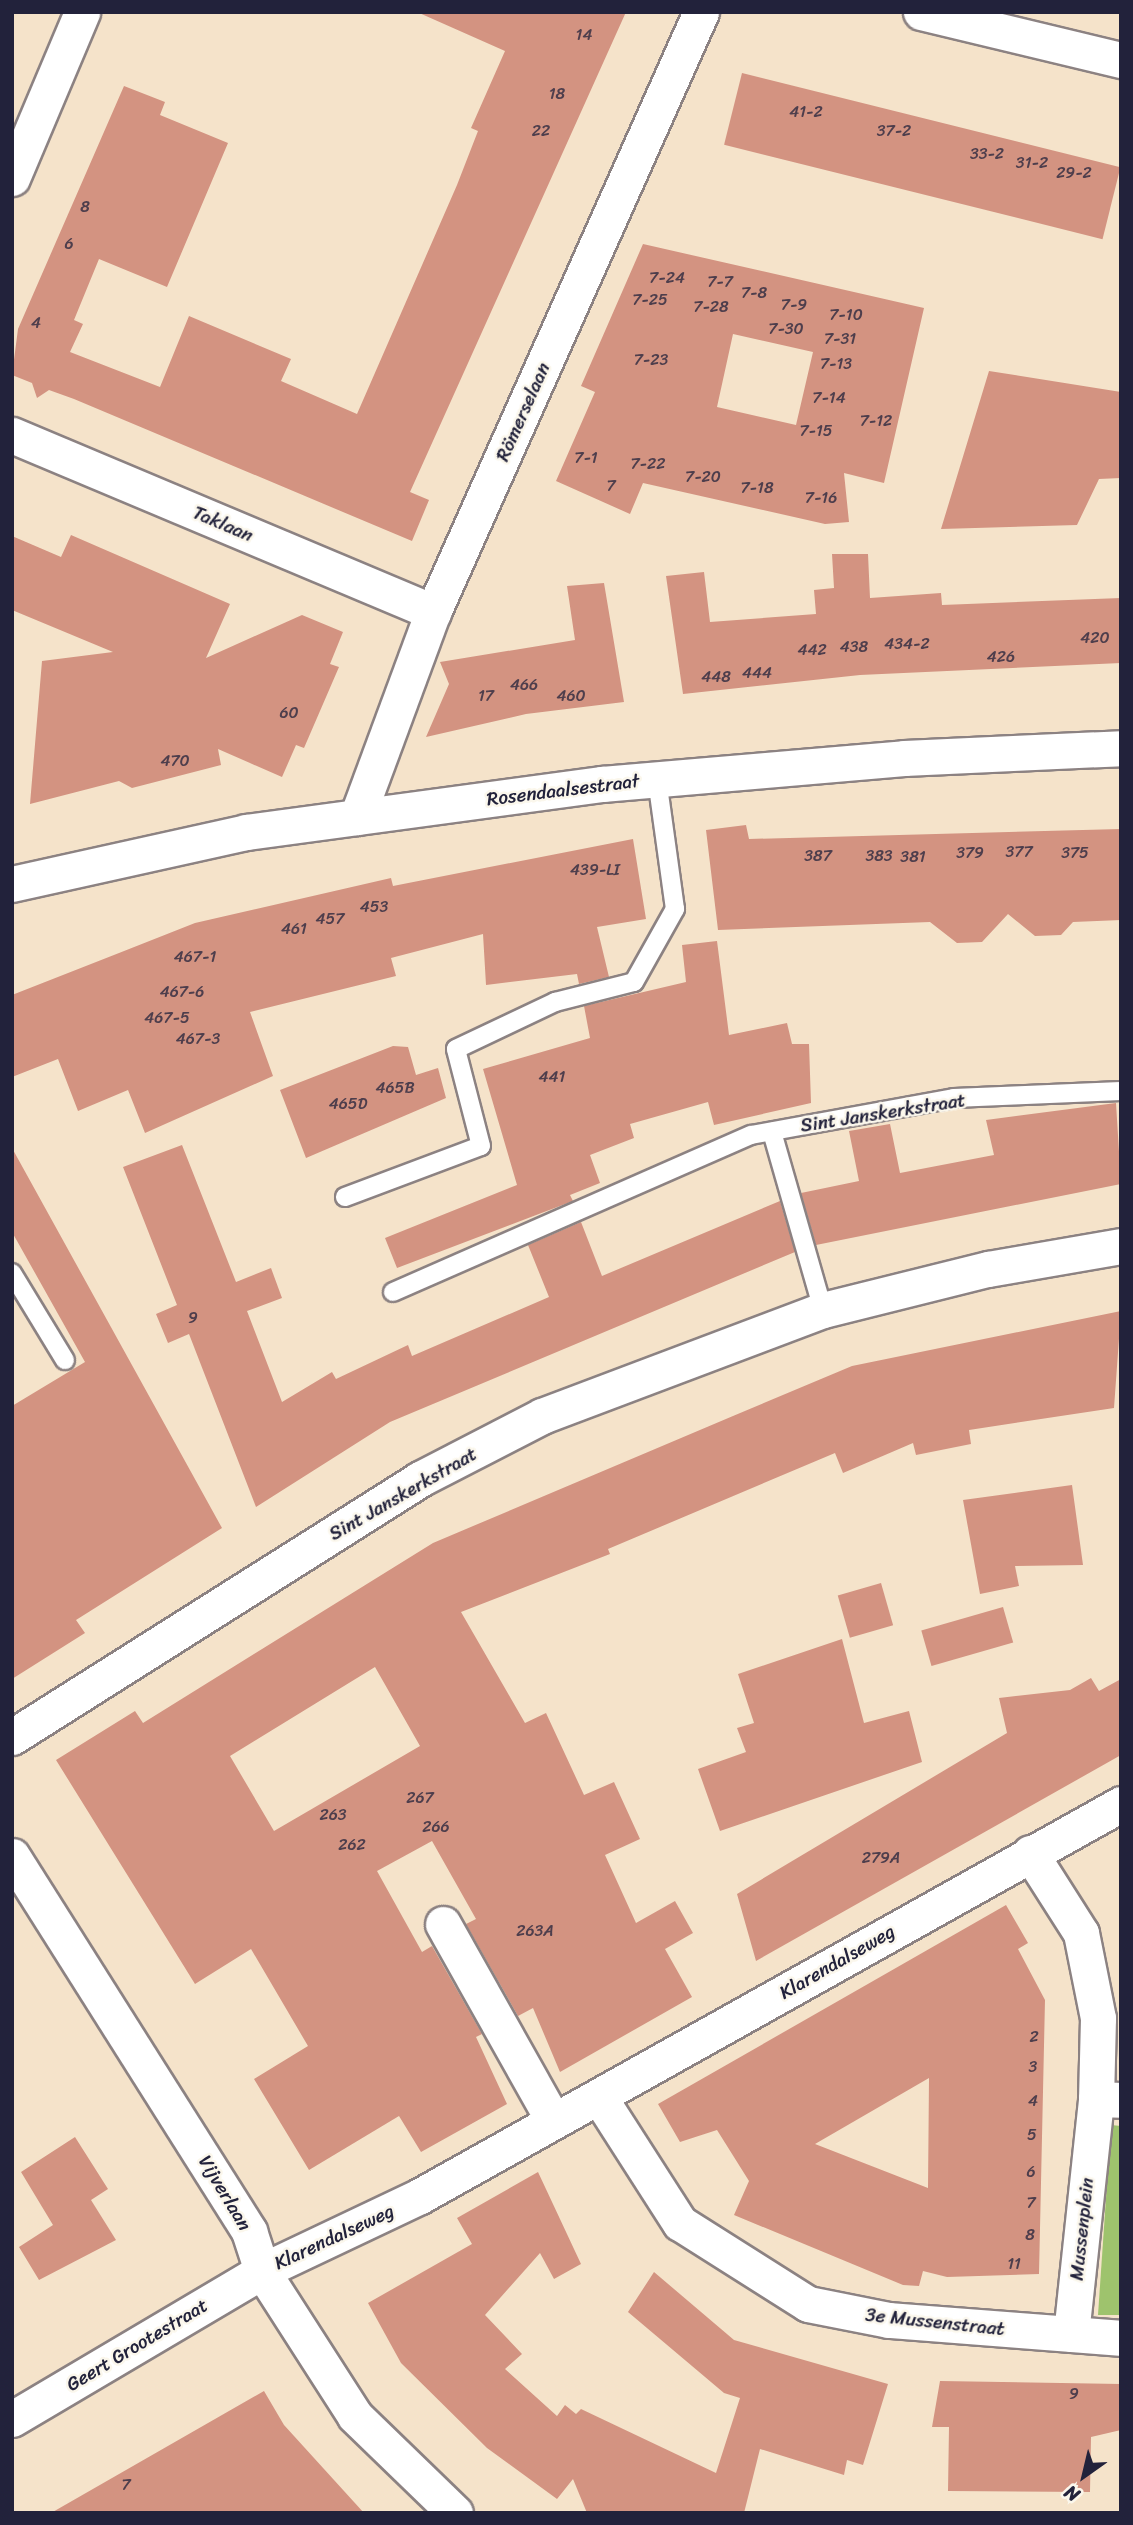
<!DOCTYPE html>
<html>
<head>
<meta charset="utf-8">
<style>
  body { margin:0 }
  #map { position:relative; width:1133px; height:2525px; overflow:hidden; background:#f5e3ca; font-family:Sriracha,sans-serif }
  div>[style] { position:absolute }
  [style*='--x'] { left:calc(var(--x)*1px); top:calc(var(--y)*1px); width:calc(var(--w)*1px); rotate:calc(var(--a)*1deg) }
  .green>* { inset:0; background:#9ec36d }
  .building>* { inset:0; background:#d39381; transform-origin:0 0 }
  .roads { filter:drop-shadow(2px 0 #8c8282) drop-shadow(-2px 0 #8c8282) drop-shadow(0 2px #8c8282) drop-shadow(0 -2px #8c8282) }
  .lane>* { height:18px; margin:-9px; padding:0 9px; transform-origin:9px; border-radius:9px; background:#fff }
  .street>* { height:35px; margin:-17.5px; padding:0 17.5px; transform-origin:17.5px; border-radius:17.5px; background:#fff }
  span { translate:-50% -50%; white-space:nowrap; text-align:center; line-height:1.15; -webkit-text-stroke:5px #fbf7ec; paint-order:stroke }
  .number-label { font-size:16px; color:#4e3e4c }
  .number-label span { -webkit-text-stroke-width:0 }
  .street-label { font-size:19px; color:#22223b }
  .frame { position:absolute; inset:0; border:14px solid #22223b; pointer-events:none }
  .north { position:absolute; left:1049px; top:2441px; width:70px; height:70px; -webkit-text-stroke:5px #fbf7ec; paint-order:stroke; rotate:214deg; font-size:19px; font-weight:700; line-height:28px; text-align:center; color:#22223b }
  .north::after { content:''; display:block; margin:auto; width:24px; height:32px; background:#22223b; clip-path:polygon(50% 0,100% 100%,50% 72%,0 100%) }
</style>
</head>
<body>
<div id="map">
  <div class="green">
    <i style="clip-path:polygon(1111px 2125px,1121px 2126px,1121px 2315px,1098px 2315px)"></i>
  </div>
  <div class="building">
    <i style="clip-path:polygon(417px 12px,626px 12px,410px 492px,429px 500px,412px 541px,74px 399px,49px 390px,37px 398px,32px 383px,12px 375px,18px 329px,124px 86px,165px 102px,160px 115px,228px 143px,167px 287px,99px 259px,74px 320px,83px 324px,70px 352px,160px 387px,189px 316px,291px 359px,281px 381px,357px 414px,457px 185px,478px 131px,471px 128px,505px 51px)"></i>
    <i style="left:742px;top:73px;width:390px;height:74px;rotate:14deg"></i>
    <i style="clip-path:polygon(evenodd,643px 244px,924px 308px,884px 483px,844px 473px,849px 522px,825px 524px,643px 483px,630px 514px,556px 481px,595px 392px,581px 386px,643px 244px,733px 334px,813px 352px,796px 425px,717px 407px,733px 334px)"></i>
    <i style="clip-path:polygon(989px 371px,1121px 392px,1121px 478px,1099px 479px,1077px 525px,941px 529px)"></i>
    <i style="clip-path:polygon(71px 535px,230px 604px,206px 658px,302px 615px,343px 632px,330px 664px,339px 667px,304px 748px,296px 745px,282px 777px,218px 749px,221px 765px,132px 788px,119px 781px,30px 804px,42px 661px,113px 652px,12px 610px,12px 536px,61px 557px)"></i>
    <i style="clip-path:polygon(832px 554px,868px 554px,870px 598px,941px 593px,942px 605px,1121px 598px,1121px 663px,860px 675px,683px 694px,666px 576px,704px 572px,710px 622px,816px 614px,814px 590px,834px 588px)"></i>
    <i style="clip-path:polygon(604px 583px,624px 702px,526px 714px,426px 737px,449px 684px,440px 662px,575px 640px,567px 586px)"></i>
    <i style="clip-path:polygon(746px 825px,749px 839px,1121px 829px,1121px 920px,1073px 922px,1061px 935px,1035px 936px,1008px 914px,982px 942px,957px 943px,930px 922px,718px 930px,706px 830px)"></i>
    <i style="clip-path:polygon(633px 839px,646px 919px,597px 927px,609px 977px,579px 984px,577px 974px,486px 985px,483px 934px,391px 958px,396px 976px,250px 1012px,273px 1076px,145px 1133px,128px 1090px,78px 1111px,58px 1059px,12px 1077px,12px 995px,119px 953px,195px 923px,391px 878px,393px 886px)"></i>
    <i style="clip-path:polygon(717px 941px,729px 1035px,787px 1023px,792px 1044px,809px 1044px,811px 1103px,714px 1125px,708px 1102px,630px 1124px,634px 1138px,590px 1155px,600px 1183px,570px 1195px,573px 1201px,397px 1268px,385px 1238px,517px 1185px,483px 1069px,590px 1038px,584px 1006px,686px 982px,682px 945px)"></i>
    <i style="clip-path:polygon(393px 1046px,408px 1047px,416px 1075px,438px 1068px,446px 1098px,306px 1158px,280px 1090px)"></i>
    <i style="clip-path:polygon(1116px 1103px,1121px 1184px,816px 1245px,801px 1193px,859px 1181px,849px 1131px,890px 1124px,900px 1173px,994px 1155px,986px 1120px)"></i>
    <i style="clip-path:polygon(182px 1145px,236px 1282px,271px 1268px,282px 1298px,247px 1311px,282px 1402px,332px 1372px,336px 1379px,408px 1345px,412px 1356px,549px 1297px,528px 1245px,581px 1222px,602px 1276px,780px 1201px,795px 1252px,390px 1422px,256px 1507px,189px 1334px,168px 1343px,156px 1314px,177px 1305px,123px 1167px)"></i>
    <i style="clip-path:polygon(12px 1148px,222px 1528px,76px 1620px,85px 1633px,12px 1679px,12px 1406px,85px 1362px,12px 1232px)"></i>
    <i style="clip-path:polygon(evenodd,1121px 1311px,1114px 1408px,969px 1430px,971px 1444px,916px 1455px,913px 1443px,843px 1473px,835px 1453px,608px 1549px,610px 1554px,461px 1612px,525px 1723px,546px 1713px,584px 1795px,614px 1782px,640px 1839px,605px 1855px,636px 1923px,675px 1901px,693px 1933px,665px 1949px,692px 1997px,560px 2072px,533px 2008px,518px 2016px,466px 1924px,476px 1919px,432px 1841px,377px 1871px,422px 1952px,432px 1946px,482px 2034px,476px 2037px,507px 2104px,421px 2152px,399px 2116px,309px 2170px,254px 2079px,308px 2046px,251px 1949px,195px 1984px,56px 1760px,135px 1711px,143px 1723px,433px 1543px,733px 1416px,852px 1366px,1121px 1311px,375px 1667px,420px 1746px,274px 1831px,230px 1756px,375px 1667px)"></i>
    <i style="clip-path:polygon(1072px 1485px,1083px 1565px,1015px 1566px,1019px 1586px,980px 1594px,963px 1500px)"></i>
    <i style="left:881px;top:1583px;width:44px;height:45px;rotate:74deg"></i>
    <i style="left:1003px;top:1607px;width:37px;height:85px;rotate:74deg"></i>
    <i style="clip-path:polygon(842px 1639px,864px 1723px,909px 1711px,922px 1762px,720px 1831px,698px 1769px,746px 1752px,737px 1728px,754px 1723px,738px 1674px)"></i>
    <i style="clip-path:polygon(1091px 1678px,1099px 1691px,1121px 1679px,1121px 1755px,756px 1961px,737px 1894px,1007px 1733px,999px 1698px,1070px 1690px)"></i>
    <i style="clip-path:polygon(evenodd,1006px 1905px,1028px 1943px,1018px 1949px,1045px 2000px,1039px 2274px,947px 2277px,923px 2271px,919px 2286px,903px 2285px,734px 2215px,749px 2181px,717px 2130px,680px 2142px,658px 2104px,1006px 1905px,929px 2078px,928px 2188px,815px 2144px,929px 2078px)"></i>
    <i style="clip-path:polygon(75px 2137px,108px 2189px,91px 2200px,116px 2240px,39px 2280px,19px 2247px,53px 2225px,21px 2172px)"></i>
    <i style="clip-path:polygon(538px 2172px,581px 2264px,554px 2279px,540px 2253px,485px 2315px,522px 2354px,505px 2369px,557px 2416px,565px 2405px,576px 2414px,581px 2409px,716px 2473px,740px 2398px,724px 2393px,628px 2312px,654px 2272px,734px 2340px,888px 2384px,863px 2465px,847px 2460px,844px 2475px,760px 2449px,744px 2513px,587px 2513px,573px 2479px,557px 2499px,487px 2448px,401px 2363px,368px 2303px,472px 2244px,457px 2218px)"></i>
    <i style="clip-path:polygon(940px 2381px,1121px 2384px,1121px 2430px,1091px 2437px,1090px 2492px,948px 2491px,949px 2427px,932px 2427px)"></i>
    <i style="clip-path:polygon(264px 2391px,284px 2425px,364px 2513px,51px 2513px)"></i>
  </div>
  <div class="roads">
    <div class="lane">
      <i style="--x:772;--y:1132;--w:185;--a:74"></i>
      <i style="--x:345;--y:1197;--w:145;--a:-20.6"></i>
      <i style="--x:481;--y:1146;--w:100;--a:-104.5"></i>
      <i style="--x:456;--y:1049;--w:110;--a:-25.4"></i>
      <i style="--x:555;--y:1002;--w:81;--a:-14.2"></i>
      <i style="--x:634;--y:982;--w:84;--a:-60.7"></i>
      <i style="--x:675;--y:909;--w:131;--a:-97.9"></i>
      <i style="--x:12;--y:1273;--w:102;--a:58.7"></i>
      <i style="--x:393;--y:1292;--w:391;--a:-23.7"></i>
      <i style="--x:751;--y:1135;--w:206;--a:-10.3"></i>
      <i style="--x:954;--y:1098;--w:167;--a:-2.4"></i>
    </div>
    <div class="street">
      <i style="--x:921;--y:12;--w:206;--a:13.5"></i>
      <i style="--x:12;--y:178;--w:180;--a:-67.1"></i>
      <i style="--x:12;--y:435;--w:457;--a:22.8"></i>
      <i style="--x:357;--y:817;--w:219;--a:-69.7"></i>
      <i style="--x:433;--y:612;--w:657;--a:-65.93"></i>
      <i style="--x:12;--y:884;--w:240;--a:-12.5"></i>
      <i style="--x:246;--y:832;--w:359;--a:-7.7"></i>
      <i style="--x:602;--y:784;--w:303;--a:-4.9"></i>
      <i style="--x:904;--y:758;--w:217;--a:-2.6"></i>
      <i style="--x:12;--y:1737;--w:483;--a:-32.3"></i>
      <i style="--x:420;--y:1479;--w:137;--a:-27.3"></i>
      <i style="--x:542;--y:1416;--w:300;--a:-20.7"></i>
      <i style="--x:823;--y:1310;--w:170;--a:-14"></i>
      <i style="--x:988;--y:1269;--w:135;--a:-9.8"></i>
      <i style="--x:1030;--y:1853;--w:95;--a:57.5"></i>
      <i style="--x:1081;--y:1933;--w:87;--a:78.7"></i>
      <i style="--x:1098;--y:2018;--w:81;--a:91.4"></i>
      <i style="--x:12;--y:1856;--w:444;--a:57.7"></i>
      <i style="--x:249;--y:2231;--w:42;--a:72"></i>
      <i style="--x:262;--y:2271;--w:172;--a:57.3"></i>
      <i style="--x:355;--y:2416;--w:139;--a:44.1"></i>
      <i style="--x:443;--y:1924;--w:225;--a:60.7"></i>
      <i style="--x:599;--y:2097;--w:150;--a:57.3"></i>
      <i style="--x:680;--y:2223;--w:151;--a:32.3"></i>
      <i style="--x:808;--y:2304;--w:83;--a:11.2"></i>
      <i style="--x:889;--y:2320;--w:233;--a:4.4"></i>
      <i style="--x:1071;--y:2334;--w:236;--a:-83.9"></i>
      <i style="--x:1096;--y:2099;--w:25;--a:2"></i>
      <i style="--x:12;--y:2419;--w:291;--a:-30.6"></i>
      <i style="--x:262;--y:2271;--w:175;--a:-25.4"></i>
      <i style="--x:420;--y:2196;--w:803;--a:-29.21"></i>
    </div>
  </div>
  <div class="number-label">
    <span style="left:584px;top:35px">14</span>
    <span style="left:557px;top:94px">18</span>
    <span style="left:806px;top:112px">41-2</span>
    <span style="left:541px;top:131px">22</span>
    <span style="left:894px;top:131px">37-2</span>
    <span style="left:987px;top:154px">33-2</span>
    <span style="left:1032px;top:163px">31-2</span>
    <span style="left:1074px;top:173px">29-2</span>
    <span style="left:85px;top:207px">8</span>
    <span style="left:69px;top:244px">6</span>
    <span style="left:667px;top:278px">7-24</span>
    <span style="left:720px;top:282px">7-7</span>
    <span style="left:754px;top:293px">7-8</span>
    <span style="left:650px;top:300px">7-25</span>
    <span style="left:794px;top:305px">7-9</span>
    <span style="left:711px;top:307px">7-28</span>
    <span style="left:846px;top:315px">7-10</span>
    <span style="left:36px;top:323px">4</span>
    <span style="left:786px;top:329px">7-30</span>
    <span style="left:840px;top:339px">7-31</span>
    <span style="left:651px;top:360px">7-23</span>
    <span style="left:836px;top:364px">7-13</span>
    <span style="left:829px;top:398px">7-14</span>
    <span style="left:876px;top:421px">7-12</span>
    <span style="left:816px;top:431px">7-15</span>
    <span style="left:586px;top:458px">7-1</span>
    <span style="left:648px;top:464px">7-22</span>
    <span style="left:703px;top:477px">7-20</span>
    <span style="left:611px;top:486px">7</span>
    <span style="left:757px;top:488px">7-18</span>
    <span style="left:821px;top:498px">7-16</span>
    <span style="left:1095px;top:638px">420</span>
    <span style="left:907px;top:644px">434-2</span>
    <span style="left:854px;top:647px">438</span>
    <span style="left:812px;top:650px">442</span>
    <span style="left:1001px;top:657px">426</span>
    <span style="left:757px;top:673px">444</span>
    <span style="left:716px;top:677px">448</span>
    <span style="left:524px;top:685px">466</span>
    <span style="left:486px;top:696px">17</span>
    <span style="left:571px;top:696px">460</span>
    <span style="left:289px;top:713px">60</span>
    <span style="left:175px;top:761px">470</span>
    <span style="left:1019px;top:852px">377</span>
    <span style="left:970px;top:853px">379</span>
    <span style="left:1075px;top:853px">375</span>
    <span style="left:818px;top:856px">387</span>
    <span style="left:879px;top:856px">383</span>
    <span style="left:913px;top:857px">381</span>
    <span style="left:595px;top:870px">439-LI</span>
    <span style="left:374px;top:907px">453</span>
    <span style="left:330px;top:919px">457</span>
    <span style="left:294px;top:929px">461</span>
    <span style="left:195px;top:957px">467-1</span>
    <span style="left:182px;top:992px">467-6</span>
    <span style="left:167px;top:1018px">467-5</span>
    <span style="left:198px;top:1039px">467-3</span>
    <span style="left:552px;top:1077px">441</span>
    <span style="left:395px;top:1088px">465B</span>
    <span style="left:348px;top:1104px">465D</span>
    <span style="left:193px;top:1318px">9</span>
    <span style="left:420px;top:1798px">267</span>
    <span style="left:333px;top:1815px">263</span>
    <span style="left:436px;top:1827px">266</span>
    <span style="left:352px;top:1845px">262</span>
    <span style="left:881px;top:1858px">279A</span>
    <span style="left:535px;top:1931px">263A</span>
    <span style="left:1034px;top:2037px">2</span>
    <span style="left:1033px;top:2067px">3</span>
    <span style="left:1033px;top:2101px">4</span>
    <span style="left:1032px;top:2135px">5</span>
    <span style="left:1031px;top:2172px">6</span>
    <span style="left:1031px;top:2203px">7</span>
    <span style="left:1030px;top:2235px">8</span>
    <span style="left:1014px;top:2264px">11</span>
    <span style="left:1074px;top:2394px">9</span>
    <span style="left:126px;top:2485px">7</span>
  </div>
  <div class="street-label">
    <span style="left:523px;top:412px;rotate:-66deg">Römerselaan</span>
    <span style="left:223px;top:524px;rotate:23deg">Taklaan</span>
    <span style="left:563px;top:790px;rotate:-7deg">Rosendaalsestraat</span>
    <span style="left:883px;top:1113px;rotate:-9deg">Sint Janskerkstraat</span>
    <span style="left:403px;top:1494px;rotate:-30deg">Sint Janskerkstraat</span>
    <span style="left:837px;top:1962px;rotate:-30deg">Klarendalseweg</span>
    <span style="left:225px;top:2193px;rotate:59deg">Vijverlaan</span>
    <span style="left:1082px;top:2229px;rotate:-84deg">Mussenplein</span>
    <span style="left:334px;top:2237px;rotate:-25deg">Klarendalseweg</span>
    <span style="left:935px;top:2322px;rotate:6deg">3e Mussenstraat</span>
    <span style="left:137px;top:2345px;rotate:-31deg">Geert Grootestraat</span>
  </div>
  <div class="frame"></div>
  <div class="north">N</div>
</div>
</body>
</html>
